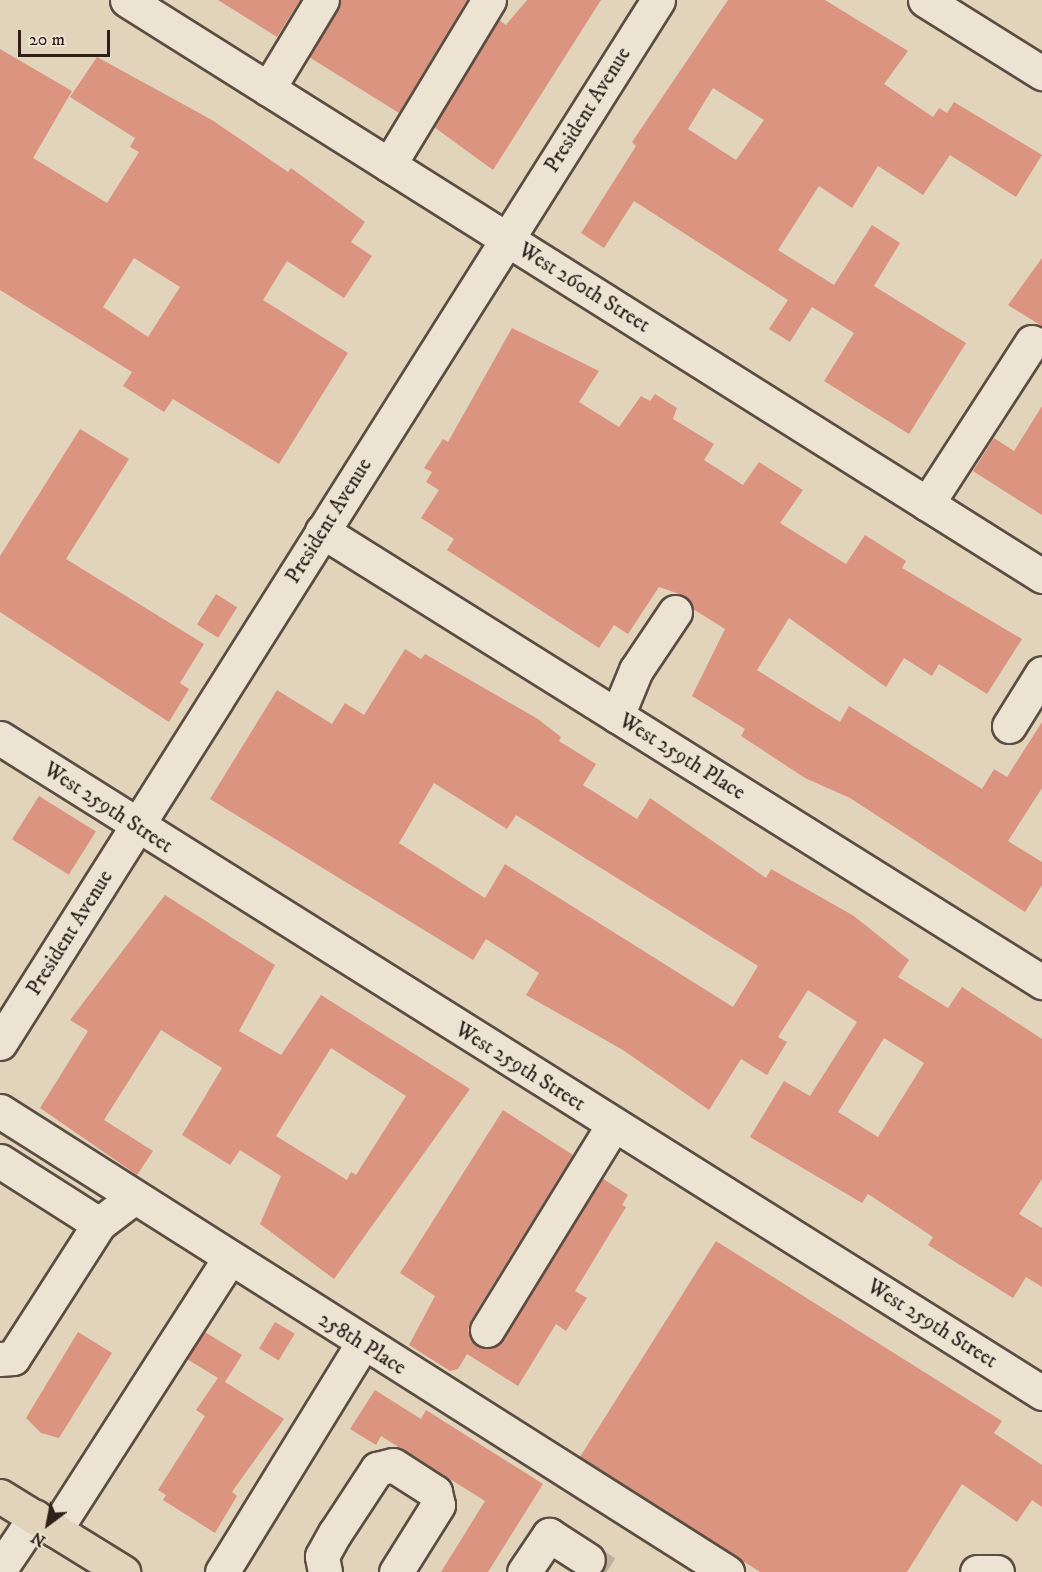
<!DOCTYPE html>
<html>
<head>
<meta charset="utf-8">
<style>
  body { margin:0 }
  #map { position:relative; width:1042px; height:1572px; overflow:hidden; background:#e2d4bb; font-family:"IM FELL DW Pica",serif }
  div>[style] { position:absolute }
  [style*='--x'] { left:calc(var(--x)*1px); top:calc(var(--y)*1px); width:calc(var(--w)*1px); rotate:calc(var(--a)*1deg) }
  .building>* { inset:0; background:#da9480; transform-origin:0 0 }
  .minor-tunnel>* { height:33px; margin-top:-16.5px; transform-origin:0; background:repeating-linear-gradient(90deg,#beb09b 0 33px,transparent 0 49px) }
  .roads { filter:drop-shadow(2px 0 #5c4d43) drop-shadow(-2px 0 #5c4d43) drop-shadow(0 2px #5c4d43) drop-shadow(0 -2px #5c4d43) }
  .minor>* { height:33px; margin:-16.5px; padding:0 16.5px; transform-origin:16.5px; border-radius:16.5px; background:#ece3d3 }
  .highway>* { height:33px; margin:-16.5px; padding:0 16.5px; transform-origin:16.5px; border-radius:16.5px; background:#e2d4bb }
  span { translate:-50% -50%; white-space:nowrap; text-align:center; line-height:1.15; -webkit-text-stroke:6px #ece3d3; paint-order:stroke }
  .street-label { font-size:21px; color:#2f201b }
  .north { position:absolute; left:18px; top:1494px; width:60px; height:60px; -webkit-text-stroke:4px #ece3d3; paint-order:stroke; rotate:212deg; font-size:16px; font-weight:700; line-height:24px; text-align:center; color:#2f201b }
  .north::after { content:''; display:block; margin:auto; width:21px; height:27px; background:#2f201b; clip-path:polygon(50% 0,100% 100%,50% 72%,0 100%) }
  .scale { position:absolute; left:18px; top:30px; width:92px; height:27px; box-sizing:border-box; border:3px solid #2f201b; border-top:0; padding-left:8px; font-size:18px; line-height:21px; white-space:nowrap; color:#2f201b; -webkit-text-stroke:4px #ece3d3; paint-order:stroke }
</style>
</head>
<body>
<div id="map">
  <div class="building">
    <i style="clip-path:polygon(218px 0,300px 0,277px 37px)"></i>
    <i style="clip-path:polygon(341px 0,467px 0,399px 113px,309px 57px)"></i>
    <i style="clip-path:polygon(527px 0,601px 0,493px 170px,434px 127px,499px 20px,506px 25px)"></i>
    <i style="clip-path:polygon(evenodd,728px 0,825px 0,908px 51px,884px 84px,933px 117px,939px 108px,947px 113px,954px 102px,1042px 155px,1016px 197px,950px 155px,923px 195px,878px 166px,852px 208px,819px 186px,778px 250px,834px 285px,872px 225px,900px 243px,874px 286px,966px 343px,909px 434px,824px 381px,854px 333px,812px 307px,790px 342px,769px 329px,788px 300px,634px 201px,604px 248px,581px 233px,636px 146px,632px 142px,728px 0,713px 88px,764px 120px,736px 160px,688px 129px,713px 88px)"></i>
    <i style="clip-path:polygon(evenodd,0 49px,72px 91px,33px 158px,107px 203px,139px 152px,130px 147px,135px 138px,70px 97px,97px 57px,212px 120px,288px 172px,291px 168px,365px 222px,351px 242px,372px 256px,344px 298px,287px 261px,263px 300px,348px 353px,279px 464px,173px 399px,164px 412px,123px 386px,132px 372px,0 290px,0 49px,134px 258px,180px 287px,148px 337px,103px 307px,134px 258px)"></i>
    <i style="clip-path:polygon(1042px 258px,1042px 326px,1008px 305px)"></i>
    <i style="clip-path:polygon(512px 328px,599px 371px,579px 402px,619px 427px,641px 396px,650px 401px,655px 394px,677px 408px,673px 419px,714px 444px,704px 460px,743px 485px,759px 462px,803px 490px,780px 523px,846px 564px,865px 535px,906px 561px,902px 568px,1022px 639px,987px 694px,939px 664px,932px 676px,904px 658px,886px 687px,789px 618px,757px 670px,840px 722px,849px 706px,982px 789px,994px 769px,1007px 777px,1042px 722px,1042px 788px,1008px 841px,1042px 862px,1042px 885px,1025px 912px,850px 798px,805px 778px,741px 736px,745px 729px,692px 696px,725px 629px,693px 609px,685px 596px,659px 587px,628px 634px,614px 625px,599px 648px,447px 550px,454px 539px,421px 518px,439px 490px,426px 482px,432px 472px,424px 468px,443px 439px,448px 442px)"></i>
    <i style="clip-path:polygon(1042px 406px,1042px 515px,973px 471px,994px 438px,1014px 451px)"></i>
    <i style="clip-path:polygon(80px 429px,129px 459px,66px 559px,204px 644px,180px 683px,189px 689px,169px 722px,0 612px,0 556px)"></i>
    <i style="left:216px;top:594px;width:25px;height:36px;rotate:32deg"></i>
    <i style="clip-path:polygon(evenodd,405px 649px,421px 659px,425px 654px,538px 719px,561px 737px,559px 741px,596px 764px,583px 785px,637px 819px,650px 798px,766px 878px,771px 869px,854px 916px,909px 960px,898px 977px,940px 1003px,948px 1008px,962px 987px,1042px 1039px,1042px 1179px,1019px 1214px,1042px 1228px,1042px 1287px,1026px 1277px,1013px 1298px,928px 1245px,933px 1237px,868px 1194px,862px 1203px,750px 1137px,784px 1081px,810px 1096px,857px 1022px,808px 990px,778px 1037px,787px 1042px,767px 1075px,741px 1059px,709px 1110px,623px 1050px,526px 995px,539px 973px,486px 939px,473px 960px,210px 799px,277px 690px,332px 724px,345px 703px,364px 715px,405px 649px,434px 783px,507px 829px,516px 815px,758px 966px,733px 1007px,505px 864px,485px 898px,399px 843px,434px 783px,405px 649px,884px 1038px,924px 1063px,878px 1137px,838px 1112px,884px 1038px)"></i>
    <i style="left:39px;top:796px;width:67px;height:51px;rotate:32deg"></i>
    <i style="clip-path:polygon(evenodd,165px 895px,275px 965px,239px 1031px,281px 1055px,321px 995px,470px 1089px,334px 1279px,260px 1224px,281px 1176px,240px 1150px,230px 1165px,182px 1135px,222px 1068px,161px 1030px,104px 1120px,153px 1151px,137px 1175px,40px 1108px,88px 1031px,70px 1020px,165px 895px,331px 1048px,406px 1096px,356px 1175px,351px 1172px,347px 1180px,276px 1136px,331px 1048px)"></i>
    <i style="clip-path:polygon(503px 1110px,573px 1155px,471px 1320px,468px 1330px,477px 1346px,487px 1349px,503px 1340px,602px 1178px,628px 1195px,622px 1205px,626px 1207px,575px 1291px,587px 1298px,566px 1331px,556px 1324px,518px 1386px,467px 1354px,458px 1369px,450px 1371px,409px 1345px,435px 1296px,400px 1273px)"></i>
    <i style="clip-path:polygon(716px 1241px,1002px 1421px,994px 1433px,1042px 1465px,1042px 1507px,1032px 1500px,1017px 1522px,962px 1484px,907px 1572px,760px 1572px,580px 1457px)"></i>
    <i style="left:275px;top:1322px;width:23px;height:31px;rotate:31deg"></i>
    <i style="clip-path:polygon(78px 1332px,112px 1353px,59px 1438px,41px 1433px,26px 1418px)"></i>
    <i style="clip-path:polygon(205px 1332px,242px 1355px,225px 1382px,284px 1419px,232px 1492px,237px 1496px,215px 1533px,163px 1500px,166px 1495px,158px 1490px,205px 1416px,196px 1410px,218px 1378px,187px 1359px)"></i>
    <i style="clip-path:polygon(375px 1390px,421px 1419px,426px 1410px,543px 1484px,488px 1572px,441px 1572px,485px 1501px,381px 1436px,376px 1445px,350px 1429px)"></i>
  </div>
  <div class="minor-tunnel">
    <i style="--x:588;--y:1560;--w:22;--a:32"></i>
  </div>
  <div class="roads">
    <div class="minor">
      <i style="--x:127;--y:0;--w:1081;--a:32.19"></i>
      <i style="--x:925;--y:0;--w:138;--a:32"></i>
      <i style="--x:268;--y:89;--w:104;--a:-58.8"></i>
      <i style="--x:389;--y:165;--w:193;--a:-58.8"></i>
      <i style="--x:927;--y:504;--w:193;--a:-57.1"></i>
      <i style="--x:322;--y:531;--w:850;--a:32.06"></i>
      <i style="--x:617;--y:716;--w:50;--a:-67.6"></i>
      <i style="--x:636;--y:670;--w:70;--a:-56.1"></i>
      <i style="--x:1009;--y:726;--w:62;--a:-58.1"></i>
      <i style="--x:0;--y:738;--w:1231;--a:32.15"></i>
      <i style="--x:0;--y:1043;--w:1233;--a:-57.75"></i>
      <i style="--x:0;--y:1111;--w:861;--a:32.38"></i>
      <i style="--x:0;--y:1161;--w:117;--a:32.5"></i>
      <i style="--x:487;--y:1330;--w:241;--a:-58.4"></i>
      <i style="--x:0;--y:1359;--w:13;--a:-4"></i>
      <i style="--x:13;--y:1358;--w:159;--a:-57.3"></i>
      <i style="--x:99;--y:1224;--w:43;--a:-37.4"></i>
      <i style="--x:55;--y:1530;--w:322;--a:-57.3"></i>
      <i style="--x:0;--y:1569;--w:63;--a:-56.1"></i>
      <i style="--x:222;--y:1572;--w:268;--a:-58.4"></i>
      <i style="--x:325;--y:1572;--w:16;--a:-101"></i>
      <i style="--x:322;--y:1556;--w:26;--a:-61"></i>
      <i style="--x:335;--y:1533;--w:77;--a:-56.7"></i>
      <i style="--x:377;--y:1469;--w:16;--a:-14"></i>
      <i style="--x:393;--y:1465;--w:50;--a:32.7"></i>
      <i style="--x:435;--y:1492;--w:13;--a:77"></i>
      <i style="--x:438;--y:1505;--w:79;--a:122.1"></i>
      <i style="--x:524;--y:1572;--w:45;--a:-56"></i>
      <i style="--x:549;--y:1535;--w:46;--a:32.7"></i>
      <i style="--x:977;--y:1572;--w:20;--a:0"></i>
    </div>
    <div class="highway">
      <i style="--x:0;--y:1496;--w:145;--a:31.7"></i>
    </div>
  </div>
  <div class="street-label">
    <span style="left:588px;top:110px;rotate:-58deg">President Avenue</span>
    <span style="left:584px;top:288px;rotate:32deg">West 260th Street</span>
    <span style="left:329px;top:521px;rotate:-58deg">President Avenue</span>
    <span style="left:682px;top:757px;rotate:32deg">West 259th Place</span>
    <span style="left:108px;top:808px;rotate:33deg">West 259th Street</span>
    <span style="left:70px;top:933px;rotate:-58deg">President Avenue</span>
    <span style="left:520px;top:1067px;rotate:32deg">West 259th Street</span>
    <span style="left:932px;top:1324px;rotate:32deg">West 259th Street</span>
    <span style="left:362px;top:1344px;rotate:32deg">258th Place</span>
  </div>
  <div class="north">N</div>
  <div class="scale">20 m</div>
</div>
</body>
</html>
